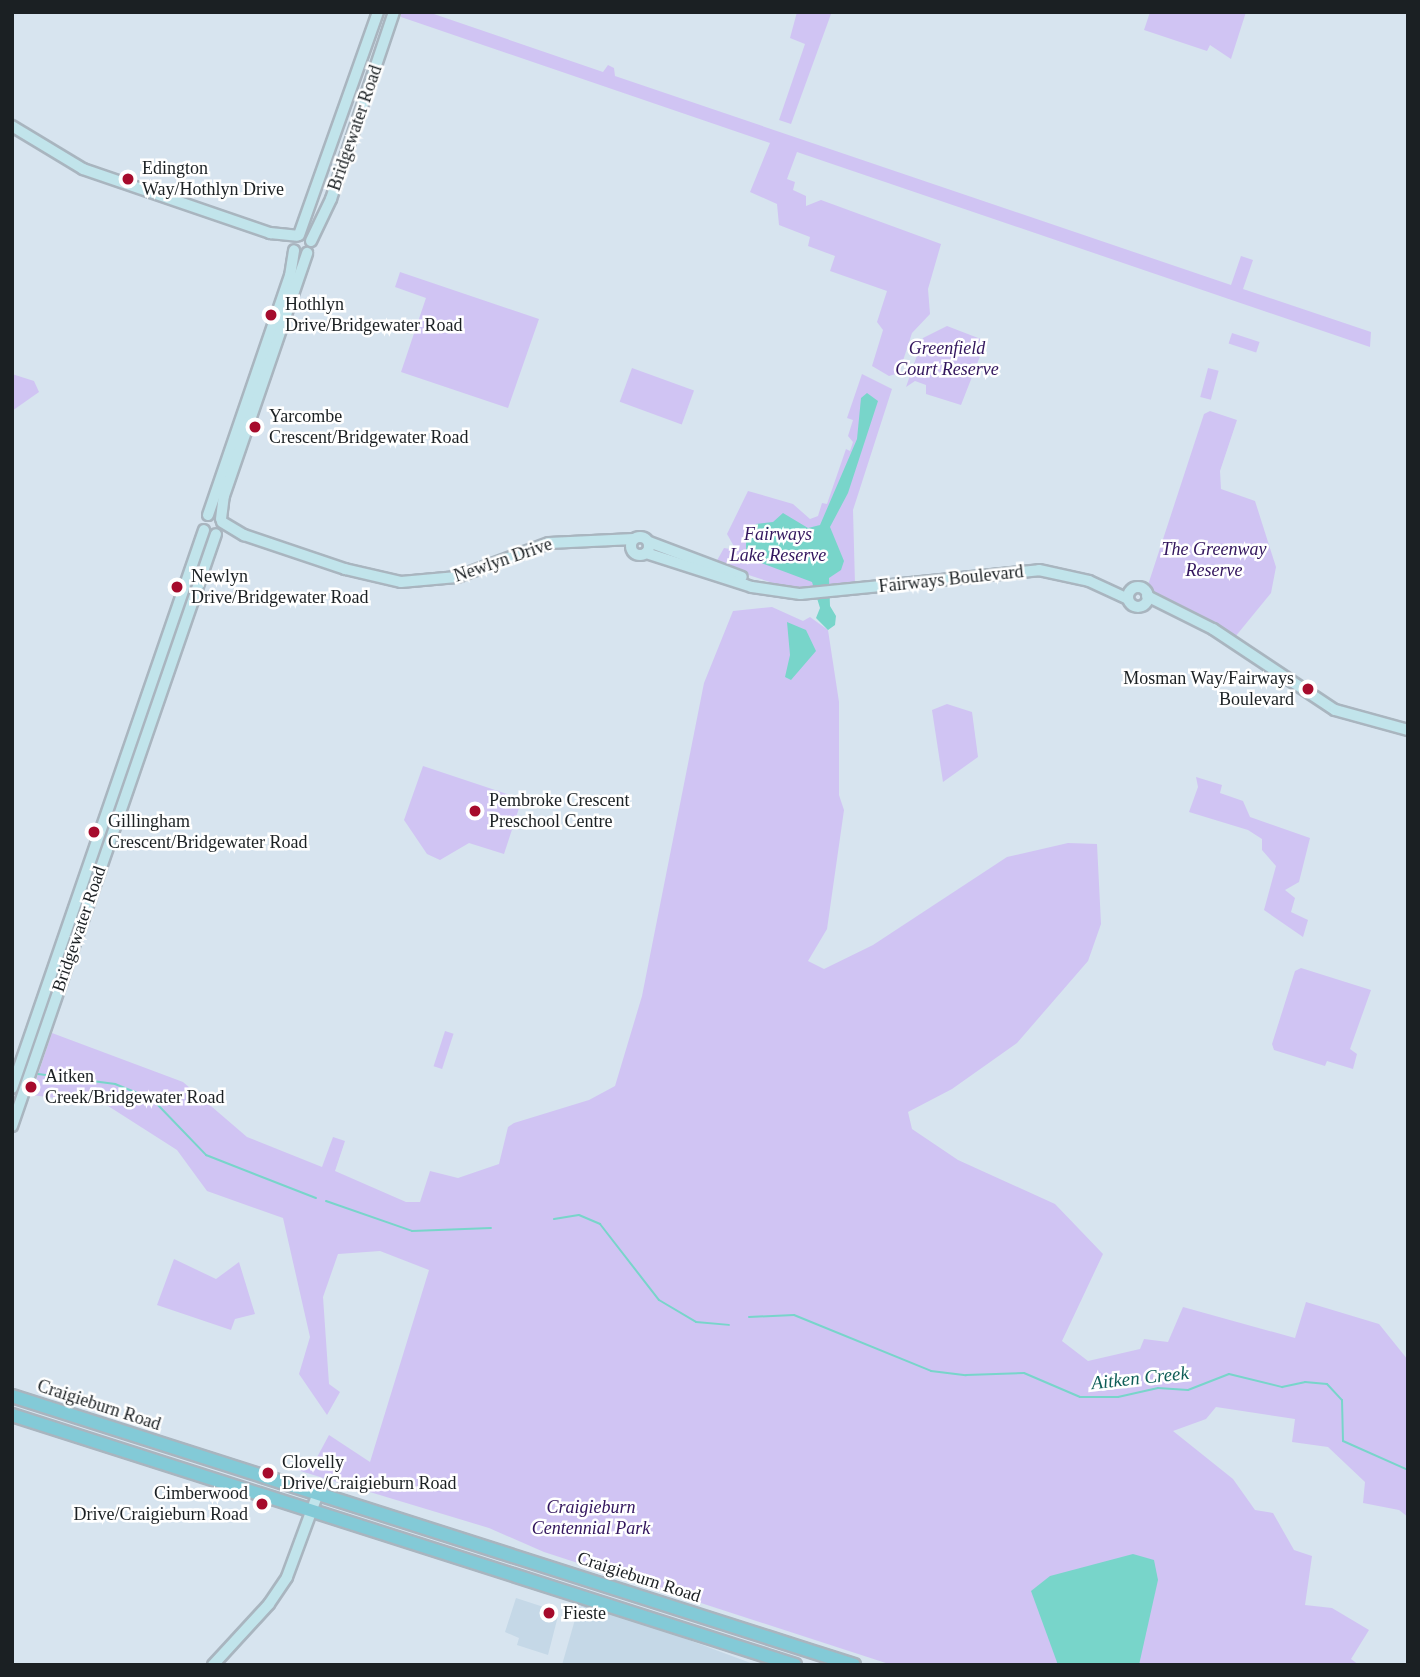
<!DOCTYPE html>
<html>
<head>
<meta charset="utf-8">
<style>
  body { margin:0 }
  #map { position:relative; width:1420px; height:1677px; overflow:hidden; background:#d7e4ef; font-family:"Times New Roman",serif }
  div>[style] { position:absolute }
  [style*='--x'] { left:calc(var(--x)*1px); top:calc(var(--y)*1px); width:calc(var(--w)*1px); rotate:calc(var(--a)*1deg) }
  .built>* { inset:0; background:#c5d8e7 }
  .green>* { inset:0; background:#d0c4f3; transform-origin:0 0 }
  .water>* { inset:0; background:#78d5ca }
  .stream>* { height:2px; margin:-1px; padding:0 1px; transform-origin:1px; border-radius:1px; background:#78d5ca }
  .roads { filter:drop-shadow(2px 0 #a9b5bf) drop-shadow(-2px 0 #a9b5bf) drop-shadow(0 2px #a9b5bf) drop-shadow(0 -2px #a9b5bf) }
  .secondary>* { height:10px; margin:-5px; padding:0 5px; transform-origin:5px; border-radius:5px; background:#c1e4eb }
  .secondary>.ring { margin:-5px; padding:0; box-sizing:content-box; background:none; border:10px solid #c1e4eb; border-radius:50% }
  .primary>* { height:12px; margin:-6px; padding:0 6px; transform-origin:6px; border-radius:6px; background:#83cad7 }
  .dots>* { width:19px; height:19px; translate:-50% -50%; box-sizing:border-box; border:4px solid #fff; border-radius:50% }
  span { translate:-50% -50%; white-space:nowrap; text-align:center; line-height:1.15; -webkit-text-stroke:5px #fff; paint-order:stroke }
  .street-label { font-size:18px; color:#1b2023 }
  .poi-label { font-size:18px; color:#1b2023 }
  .left { translate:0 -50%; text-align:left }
  .right { translate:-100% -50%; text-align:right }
  .park-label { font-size:18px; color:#32155d; font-style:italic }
  .water-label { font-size:19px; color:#0e5e57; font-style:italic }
  .frame { position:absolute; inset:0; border:14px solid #1b2023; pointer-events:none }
</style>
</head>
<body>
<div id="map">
  <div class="built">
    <i style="clip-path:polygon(516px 1598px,559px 1612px,548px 1655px,517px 1645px,519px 1638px,505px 1632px)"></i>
    <i style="clip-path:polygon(584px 1604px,638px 1621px,756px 1665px,562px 1665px,578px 1609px)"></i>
  </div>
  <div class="green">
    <i style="clip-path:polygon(401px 12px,428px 12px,603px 72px,608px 65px,614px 68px,615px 76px,1231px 285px,1241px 256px,1253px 260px,1243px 289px,1371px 332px,1370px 347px,797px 152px,787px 179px,795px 182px,793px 190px,806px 196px,806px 206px,821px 200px,941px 244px,928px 289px,930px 314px,912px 333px,899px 373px,889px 376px,872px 366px,883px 330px,877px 322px,887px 291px,830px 271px,835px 256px,808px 246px,810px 237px,779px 225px,777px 204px,750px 192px,770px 143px,401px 17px)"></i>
    <i style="clip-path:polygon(797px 12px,831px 14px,791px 124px,779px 120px,805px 44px,790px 38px)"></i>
    <i style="clip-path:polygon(1150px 12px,1246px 12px,1231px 59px,1210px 45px,1207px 51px,1144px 30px)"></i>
    <i style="clip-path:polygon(400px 272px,539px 319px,508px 408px,401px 372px,426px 298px,395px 287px)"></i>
    <i style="clip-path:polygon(947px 326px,986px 341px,961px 405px,926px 394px,926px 385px,915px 381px,906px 387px,923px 338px)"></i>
    <i style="left:1232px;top:333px;width:29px;height:11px;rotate:18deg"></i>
    <i style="left:632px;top:368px;width:66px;height:36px;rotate:20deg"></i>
    <i style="left:1208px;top:368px;width:11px;height:30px;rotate:15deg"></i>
    <i style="clip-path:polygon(12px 374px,34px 381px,39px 392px,12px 411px)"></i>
    <i style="clip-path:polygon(862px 374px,892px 389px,853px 510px,855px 584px,822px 590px,791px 589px,715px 564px,724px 548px,736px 550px,727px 534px,748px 491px,793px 504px,810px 519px,818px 516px,822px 503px,827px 504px,846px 449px,850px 451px,853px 442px,848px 436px,853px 420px,847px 418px)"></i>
    <i style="clip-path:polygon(1210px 411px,1237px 420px,1220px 471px,1221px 489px,1255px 501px,1276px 567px,1271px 593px,1235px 637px,1147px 588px,1204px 414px)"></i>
    <i style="clip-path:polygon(772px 607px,803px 621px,810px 617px,828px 630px,839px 702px,839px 795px,844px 810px,827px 929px,808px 961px,824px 969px,873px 945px,1007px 857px,1068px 843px,1097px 844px,1101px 924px,1088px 961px,1017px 1043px,952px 1089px,908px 1112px,912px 1129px,958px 1160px,1055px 1204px,1103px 1254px,1062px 1341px,1088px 1361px,1140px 1349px,1144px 1339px,1168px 1342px,1183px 1307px,1295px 1338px,1306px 1302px,1379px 1324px,1408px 1360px,1408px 1517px,1399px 1510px,1363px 1503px,1365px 1482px,1328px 1447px,1292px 1442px,1295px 1419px,1216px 1407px,1206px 1419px,1173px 1431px,1233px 1479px,1255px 1510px,1273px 1513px,1294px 1550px,1312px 1556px,1305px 1605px,1332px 1608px,1369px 1630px,1351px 1659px,1359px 1665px,892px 1665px,544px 1552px,489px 1528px,297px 1470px,315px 1461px,329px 1435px,370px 1462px,429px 1270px,380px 1251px,338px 1254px,323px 1297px,329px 1384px,340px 1392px,327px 1415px,299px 1374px,310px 1337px,283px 1218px,207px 1191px,177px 1150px,105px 1104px,31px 1095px,52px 1033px,183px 1082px,247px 1137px,322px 1167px,333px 1137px,345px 1141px,335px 1171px,406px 1202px,420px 1202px,430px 1171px,458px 1178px,499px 1164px,508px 1127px,514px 1123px,589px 1100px,615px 1086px,642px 996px,704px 683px,733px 611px)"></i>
    <i style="clip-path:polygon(947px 704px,972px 712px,978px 757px,943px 782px,932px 710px)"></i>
    <i style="clip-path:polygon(423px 766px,522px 799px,504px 854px,469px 843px,440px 860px,427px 854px,404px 820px)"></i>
    <i style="clip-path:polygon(1196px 777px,1222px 785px,1220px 793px,1243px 801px,1250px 817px,1310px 838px,1299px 882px,1285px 890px,1295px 898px,1291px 912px,1308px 920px,1303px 937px,1264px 910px,1276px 866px,1262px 850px,1262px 839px,1248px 830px,1189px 812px,1198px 787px)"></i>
    <i style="clip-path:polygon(1301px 968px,1371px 990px,1350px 1049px,1357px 1054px,1353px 1069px,1327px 1061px,1325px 1066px,1274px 1050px,1272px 1044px,1295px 971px)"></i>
    <i style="left:445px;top:1031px;width:9px;height:37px;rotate:18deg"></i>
    <i style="clip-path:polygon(174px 1259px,216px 1279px,239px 1262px,255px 1314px,235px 1319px,231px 1330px,157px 1305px)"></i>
  </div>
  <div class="water">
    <i style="clip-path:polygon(867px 393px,878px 401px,848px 493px,830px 527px,844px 561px,841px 570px,829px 578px,830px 606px,836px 616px,835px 625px,828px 630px,816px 618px,820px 608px,812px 582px,756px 561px,746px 549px,746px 536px,756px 524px,773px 522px,783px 513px,808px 528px,820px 525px,857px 439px,861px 398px)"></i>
    <i style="clip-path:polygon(787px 622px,806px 630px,816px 651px,791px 680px,785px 677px,790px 655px)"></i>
    <i style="clip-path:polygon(1133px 1554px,1154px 1560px,1158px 1580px,1139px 1665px,1058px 1665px,1031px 1591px,1050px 1576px)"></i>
  </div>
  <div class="stream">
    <i style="--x:38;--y:1074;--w:78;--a:7.4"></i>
    <i style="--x:115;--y:1084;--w:38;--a:22"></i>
    <i style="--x:157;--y:1104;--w:71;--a:46.1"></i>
    <i style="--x:206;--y:1155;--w:118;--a:21.4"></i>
    <i style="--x:326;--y:1201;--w:91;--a:19.2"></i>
    <i style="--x:412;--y:1231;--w:79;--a:-2.2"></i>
    <i style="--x:554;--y:1219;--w:25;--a:-9"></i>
    <i style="--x:579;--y:1215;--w:23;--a:23"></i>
    <i style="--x:600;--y:1224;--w:96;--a:52.2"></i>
    <i style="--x:659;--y:1300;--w:43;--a:30.7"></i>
    <i style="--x:696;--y:1322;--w:33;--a:5"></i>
    <i style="--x:749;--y:1317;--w:45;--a:-2.5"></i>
    <i style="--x:794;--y:1315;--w:148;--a:22.2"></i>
    <i style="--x:931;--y:1371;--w:35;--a:7"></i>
    <i style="--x:966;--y:1375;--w:58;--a:-2"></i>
    <i style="--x:1024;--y:1373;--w:61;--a:23.2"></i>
    <i style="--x:1080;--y:1397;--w:38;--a:0"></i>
    <i style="--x:1118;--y:1397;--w:41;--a:-12.7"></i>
    <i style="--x:1158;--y:1388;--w:30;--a:4"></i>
    <i style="--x:1188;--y:1390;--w:44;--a:-21.3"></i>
    <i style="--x:1229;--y:1374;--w:55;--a:13.8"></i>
    <i style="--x:1282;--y:1387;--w:24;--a:-12"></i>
    <i style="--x:1305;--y:1382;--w:22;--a:5"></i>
    <i style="--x:1327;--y:1384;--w:22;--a:47"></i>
    <i style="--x:1342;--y:1400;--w:41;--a:88.6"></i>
    <i style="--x:1343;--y:1441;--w:71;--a:24"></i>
  </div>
  <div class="roads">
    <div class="secondary">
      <i style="--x:12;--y:126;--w:83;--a:31.2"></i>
      <i style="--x:83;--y:169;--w:198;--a:18.9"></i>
      <i style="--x:270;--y:233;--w:27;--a:6"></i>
      <i style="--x:299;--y:235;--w:237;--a:-70.5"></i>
      <i style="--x:311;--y:241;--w:47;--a:-64.5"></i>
      <i style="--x:331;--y:199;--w:197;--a:-71.4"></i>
      <i style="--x:208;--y:515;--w:253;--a:-71.1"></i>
      <i style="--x:290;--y:276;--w:26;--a:-81"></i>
      <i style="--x:221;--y:519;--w:23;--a:-83"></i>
      <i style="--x:224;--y:496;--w:257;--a:-71.1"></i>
      <i style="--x:222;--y:522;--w:26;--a:31"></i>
      <i style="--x:244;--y:535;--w:107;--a:18.6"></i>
      <i style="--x:345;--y:569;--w:57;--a:13.1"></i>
      <i style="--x:401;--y:582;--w:56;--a:-5.1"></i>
      <i style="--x:457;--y:577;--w:98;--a:-20.3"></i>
      <i style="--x:549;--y:543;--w:85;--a:-2.7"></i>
      <i class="ring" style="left:631px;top:537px;width:8px;height:8px"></i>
      <i style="--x:649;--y:542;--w:99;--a:20.6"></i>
      <i style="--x:646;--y:553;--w:111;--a:17.8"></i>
      <i style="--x:752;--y:587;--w:49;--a:8.3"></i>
      <i style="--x:800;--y:594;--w:240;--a:-5.7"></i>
      <i style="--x:1039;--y:570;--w:51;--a:12.4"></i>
      <i style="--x:1089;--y:581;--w:43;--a:24.8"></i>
      <i class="ring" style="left:1128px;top:587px;width:10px;height:10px"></i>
      <i style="--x:1147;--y:596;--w:74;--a:26.6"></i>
      <i style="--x:1213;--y:629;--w:146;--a:33.6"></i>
      <i style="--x:1335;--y:710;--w:76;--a:15.3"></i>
      <i style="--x:12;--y:1088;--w:590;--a:-71.01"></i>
      <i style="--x:12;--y:1126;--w:626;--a:-70.99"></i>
      <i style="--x:213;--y:1665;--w:83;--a:-47.4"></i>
      <i style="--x:269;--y:1604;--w:32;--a:-56"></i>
      <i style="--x:287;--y:1577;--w:90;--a:-69.7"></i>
    </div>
    <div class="primary">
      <i style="--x:12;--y:1396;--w:884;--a:17.72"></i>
      <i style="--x:12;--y:1415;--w:822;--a:17.71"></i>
    </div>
  </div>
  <div class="dots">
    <i style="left:128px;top:179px;background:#a60b2c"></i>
    <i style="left:271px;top:315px;background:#a60b2c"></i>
    <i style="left:255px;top:427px;background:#a60b2c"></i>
    <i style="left:177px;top:587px;background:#a60b2c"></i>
    <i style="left:1308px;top:689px;background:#a60b2c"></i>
    <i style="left:475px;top:811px;background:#a60b2c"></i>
    <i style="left:94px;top:832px;background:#a60b2c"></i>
    <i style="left:31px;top:1087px;background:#a60b2c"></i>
    <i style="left:268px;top:1473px;background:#a60b2c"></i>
    <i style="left:262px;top:1504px;background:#a60b2c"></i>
    <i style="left:549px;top:1613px;background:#a60b2c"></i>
  </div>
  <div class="street-label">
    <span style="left:355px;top:128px;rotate:-71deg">Bridgewater Road</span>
    <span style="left:503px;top:560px;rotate:-19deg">Newlyn Drive</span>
    <span style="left:951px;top:579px;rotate:-6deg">Fairways Boulevard</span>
    <span style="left:79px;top:929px;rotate:-71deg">Bridgewater Road</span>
    <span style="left:99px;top:1405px;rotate:18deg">Craigieburn Road</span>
    <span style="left:639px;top:1577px;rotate:18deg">Craigieburn Road</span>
  </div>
  <div class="poi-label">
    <span class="left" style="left:142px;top:179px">Edington<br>Way/Hothlyn Drive</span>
    <span class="left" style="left:285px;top:315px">Hothlyn<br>Drive/Bridgewater Road</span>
    <span class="left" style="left:269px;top:427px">Yarcombe<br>Crescent/Bridgewater Road</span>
    <span class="left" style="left:191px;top:587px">Newlyn<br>Drive/Bridgewater Road</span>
    <span class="right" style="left:1294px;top:689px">Mosman Way/Fairways<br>Boulevard</span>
    <span class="left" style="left:489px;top:811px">Pembroke Crescent<br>Preschool Centre</span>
    <span class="left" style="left:108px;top:832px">Gillingham<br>Crescent/Bridgewater Road</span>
    <span class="left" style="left:45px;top:1087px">Aitken<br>Creek/Bridgewater Road</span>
    <span class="left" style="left:282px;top:1473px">Clovelly<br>Drive/Craigieburn Road</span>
    <span class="right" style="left:248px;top:1504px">Cimberwood<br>Drive/Craigieburn Road</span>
    <span class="left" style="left:563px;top:1613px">Fieste</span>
  </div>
  <div class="park-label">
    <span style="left:947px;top:359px">Greenfield<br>Court Reserve</span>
    <span style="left:778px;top:545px">Fairways<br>Lake Reserve</span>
    <span style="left:1214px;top:560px">The Greenway<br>Reserve</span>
    <span style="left:591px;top:1518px">Craigieburn<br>Centennial Park</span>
  </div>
  <div class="water-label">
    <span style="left:1140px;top:1378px;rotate:-6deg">Aitken Creek</span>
  </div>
  <div class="frame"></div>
</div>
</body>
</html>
